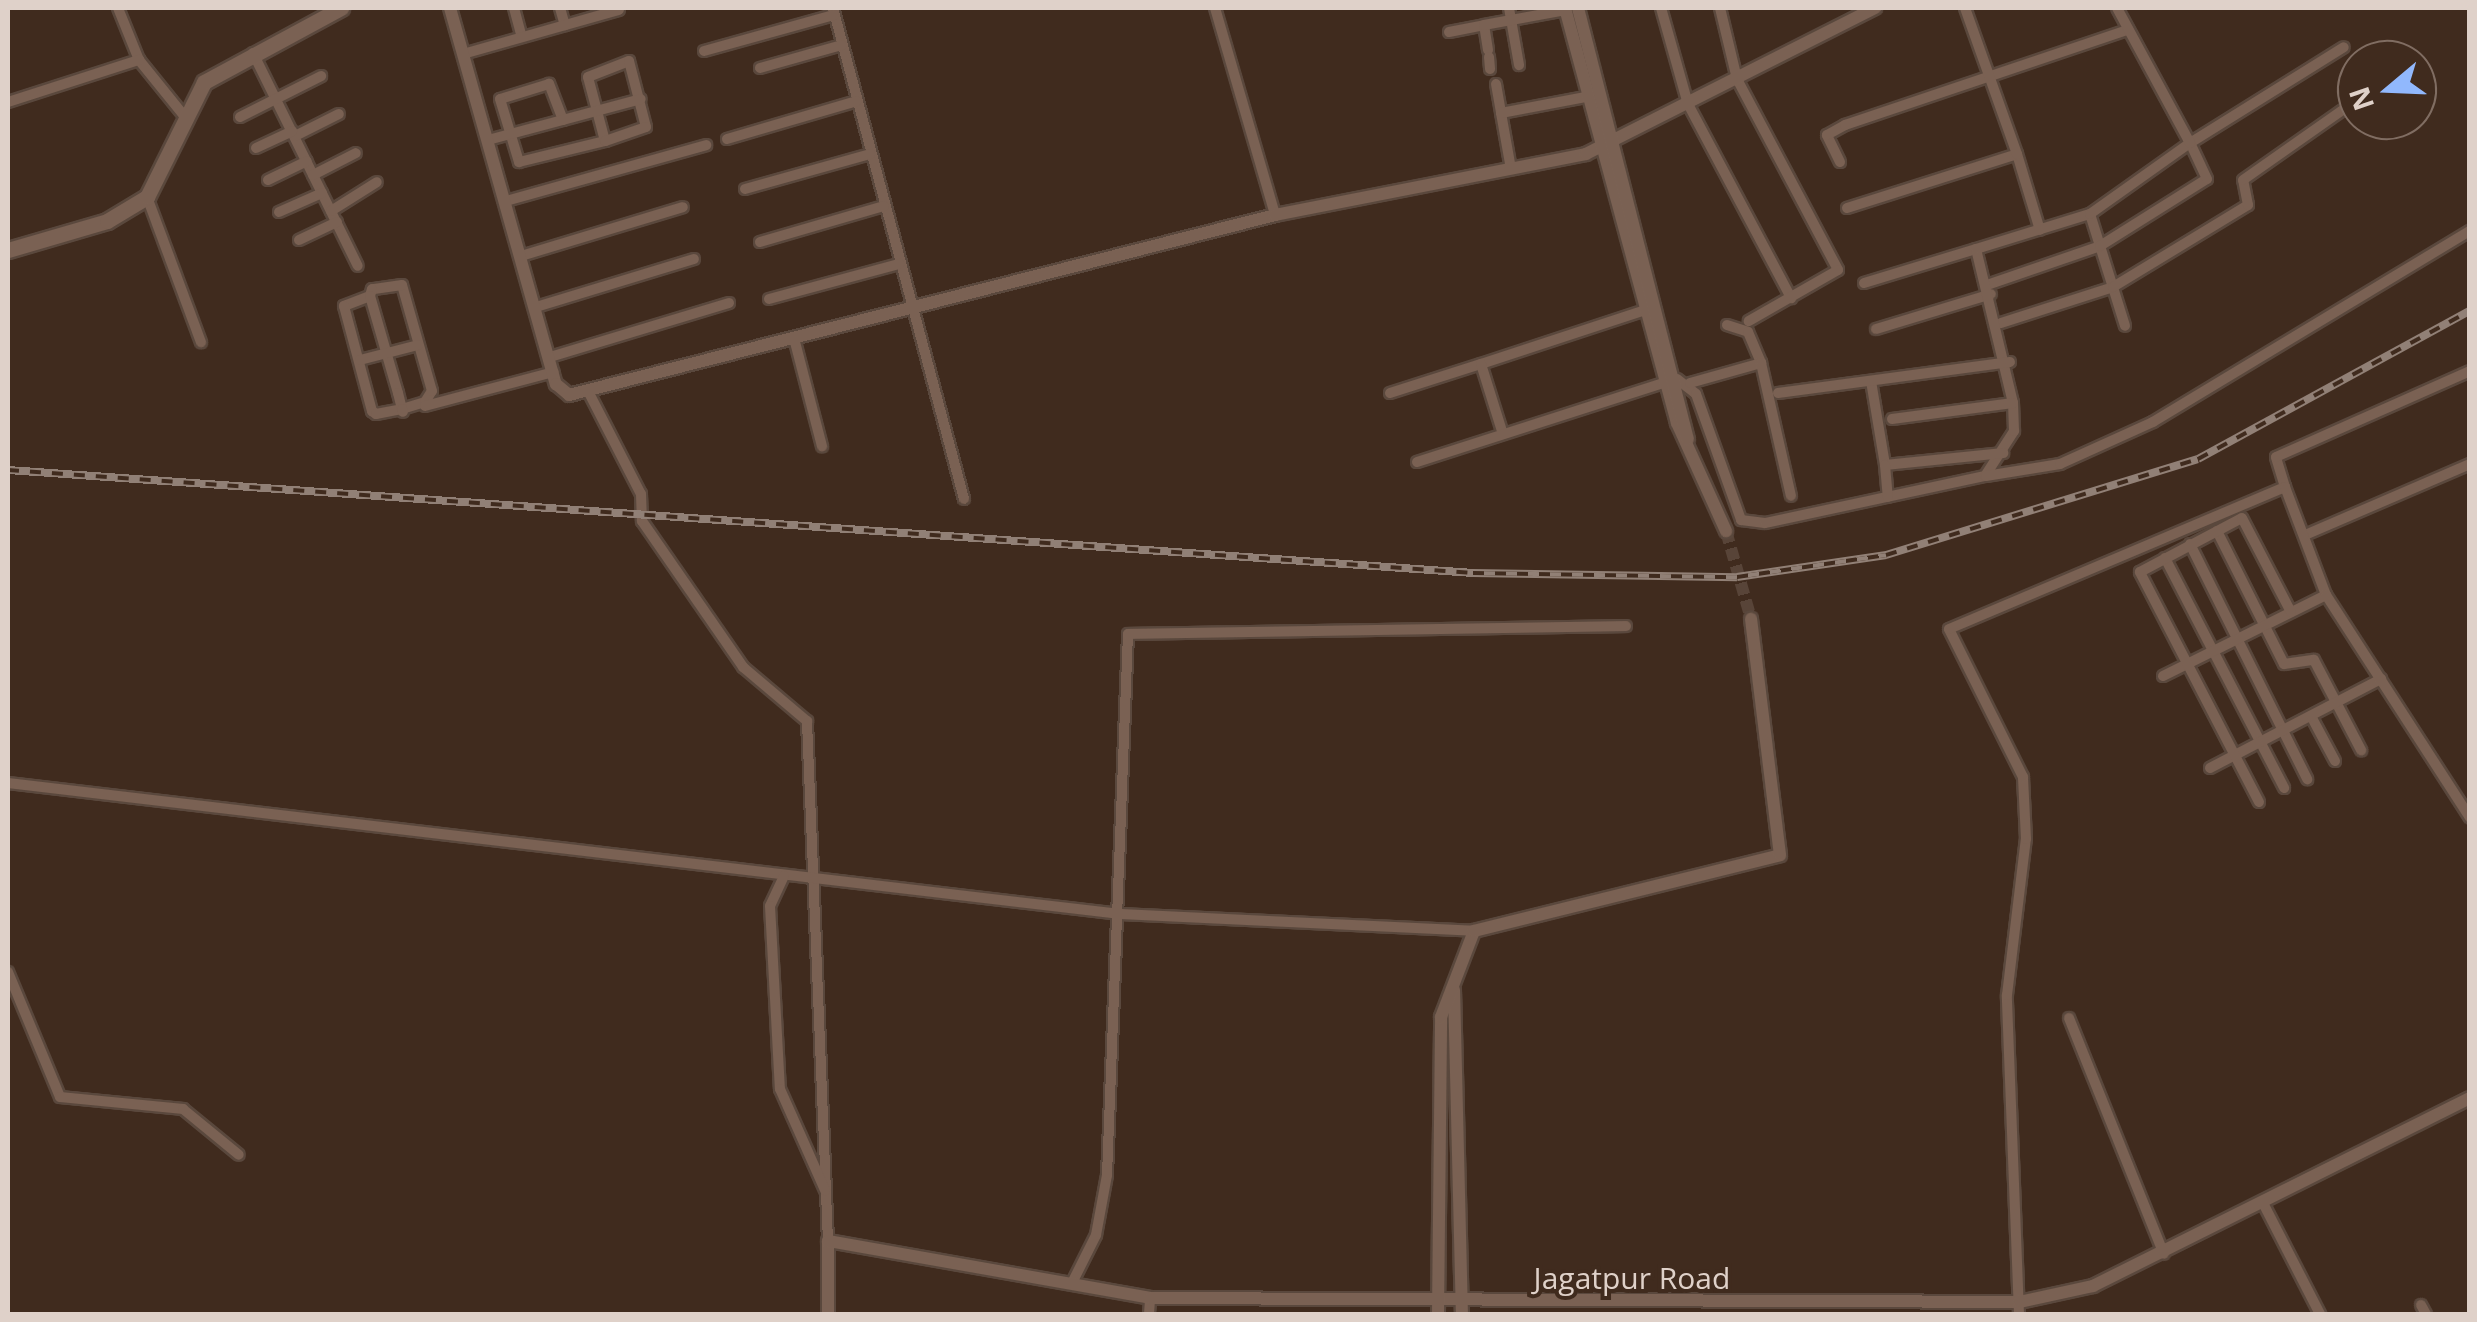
<!DOCTYPE html>
<html>
<head>
<meta charset="utf-8">
<style>
  body { margin:0 }
  #map { position:relative; width:2477px; height:1322px; overflow:hidden; background:#402b1e; font-family:"Open Sans",sans-serif }
  div>[style] { position:absolute }
  .tertiary-tunnel>* { height:12px; margin-top:-6px; transform-origin:0; background:repeating-linear-gradient(90deg,#584438 0 12px,transparent 0 18px) }
  .roads { filter:drop-shadow(2px 0 #5a483d) drop-shadow(-2px 0 #5a483d) drop-shadow(0 2px #5a483d) drop-shadow(0 -2px #5a483d) }
  .minor>* { height:10px; margin:-5px; padding:0 5px; transform-origin:5px; border-radius:5px; background:#7a6153 }
  .tertiary>* { height:12px; margin:-6px; padding:0 6px; transform-origin:6px; border-radius:6px; background:#7a6153 }
  .secondary>* { height:15px; margin:-7.5px; padding:0 7.5px; transform-origin:7.5px; border-radius:7.5px; background:#7a6153 }
  .rail>* { height:8px; margin-top:-4px; transform-origin:0; background:repeating-linear-gradient(90deg,#402b1e 0 11px,#918076 0 22px); box-sizing:border-box; border-block:2px solid #918076 }
  span { translate:-50% -50%; white-space:nowrap; text-align:center; line-height:1.15; -webkit-text-stroke:8px #402b1e; paint-order:stroke }
  .street-label { font-size:30px; color:#dfd1c9 }
  .frame { position:absolute; inset:0; border:10px solid #dfd1c9; pointer-events:none }
  .north { position:absolute; left:2337px; top:40px; width:100px; height:100px; box-sizing:border-box; background:#402b1e; border:2px solid #806d62; border-radius:50%; rotate:251deg; font-size:28px; font-weight:700; line-height:40px; text-align:center; color:#dfd1c9 }
  .north::after { content:''; display:block; margin:auto; width:35px; height:45px; background:#91b8fd; clip-path:polygon(50% 0,100% 100%,50% 72%,0 100%) }
</style>
</head>
<body>
<div id="map">
  <div class="tertiary-tunnel">
    <i style="left:1726px;top:531px;width:91px;rotate:74.1deg"></i>
  </div>
  <div class="roads">
    <div class="minor">
      <i style="left:118px;top:8px;width:56px;rotate:68deg"></i>
      <i style="left:139px;top:60px;width:75px;rotate:51deg"></i>
      <i style="left:514px;top:8px;width:30px;rotate:75deg"></i>
      <i style="left:560px;top:8px;width:18px;rotate:74deg"></i>
      <i style="left:833px;top:8px;width:508px;rotate:75.06deg"></i>
      <i style="left:1215px;top:8px;width:216px;rotate:73.8deg"></i>
      <i style="left:1509px;top:8px;width:58px;rotate:80deg"></i>
      <i style="left:1661px;top:8px;width:100px;rotate:74.3deg"></i>
      <i style="left:1688px;top:104px;width:220px;rotate:62deg"></i>
      <i style="left:1720px;top:8px;width:73px;rotate:76.5deg"></i>
      <i style="left:1737px;top:79px;width:216px;rotate:62.1deg"></i>
      <i style="left:1838px;top:270px;width:103px;rotate:150.2deg"></i>
      <i style="left:1449px;top:32px;width:36px;rotate:-11deg"></i>
      <i style="left:1488px;top:50px;width:25px;rotate:-99deg"></i>
      <i style="left:1484px;top:25px;width:83px;rotate:-10.4deg"></i>
      <i style="left:704px;top:51px;width:135px;rotate:-15.5deg"></i>
      <i style="left:253px;top:53px;width:237px;rotate:63.8deg"></i>
      <i style="left:463px;top:54px;width:162px;rotate:-15.8deg"></i>
      <i style="left:1489px;top:57px;width:12px;rotate:85deg"></i>
      <i style="left:760px;top:68px;width:85px;rotate:-15.7deg"></i>
      <i style="left:1496px;top:84px;width:29px;rotate:80deg"></i>
      <i style="left:8px;top:102px;width:138px;rotate:-17.8deg"></i>
      <i style="left:240px;top:117px;width:91px;rotate:-26.8deg"></i>
      <i style="left:563px;top:120px;width:39px;rotate:-111deg"></i>
      <i style="left:549px;top:84px;width:51px;rotate:163deg"></i>
      <i style="left:500px;top:99px;width:66px;rotate:73.2deg"></i>
      <i style="left:519px;top:162px;width:89px;rotate:-13.7deg"></i>
      <i style="left:605px;top:141px;width:66px;rotate:-104.9deg"></i>
      <i style="left:588px;top:77px;width:44px;rotate:-21.3deg"></i>
      <i style="left:629px;top:61px;width:68px;rotate:75.6deg"></i>
      <i style="left:646px;top:127px;width:43px;rotate:161.1deg"></i>
      <i style="left:295px;top:136px;width:49px;rotate:-26.6deg"></i>
      <i style="left:727px;top:139px;width:135px;rotate:-16.3deg"></i>
      <i style="left:488px;top:140px;width:158px;rotate:-15deg"></i>
      <i style="left:256px;top:148px;width:40px;rotate:-25deg"></i>
      <i style="left:2017px;top:154px;width:79px;rotate:73.2deg"></i>
      <i style="left:1840px;top:162px;width:30px;rotate:-116deg"></i>
      <i style="left:1827px;top:135px;width:21px;rotate:-29deg"></i>
      <i style="left:1845px;top:125px;width:299px;rotate:-18.6deg"></i>
      <i style="left:1511px;top:169px;width:57px;rotate:-100.1deg"></i>
      <i style="left:1501px;top:113px;width:86px;rotate:-10.7deg"></i>
      <i style="left:313px;top:175px;width:48px;rotate:-27.1deg"></i>
      <i style="left:268px;top:180px;width:43px;rotate:-26deg"></i>
      <i style="left:745px;top:189px;width:130px;rotate:-15.6deg"></i>
      <i style="left:147px;top:197px;width:155px;rotate:69.6deg"></i>
      <i style="left:506px;top:201px;width:208px;rotate:-15.6deg"></i>
      <i style="left:1847px;top:208px;width:178px;rotate:-17.6deg"></i>
      <i style="left:2017px;top:154px;width:155px;rotate:-109.6deg"></i>
      <i style="left:331px;top:211px;width:54px;rotate:-32.2deg"></i>
      <i style="left:279px;top:212px;width:47px;rotate:-23.8deg"></i>
      <i style="left:2090px;top:214px;width:117px;rotate:72.6deg"></i>
      <i style="left:299px;top:240px;width:42px;rotate:-25.3deg"></i>
      <i style="left:760px;top:242px;width:129px;rotate:-16.2deg"></i>
      <i style="left:521px;top:256px;width:169px;rotate:-16.8deg"></i>
      <i style="left:1864px;top:283px;width:117px;rotate:-16.9deg"></i>
      <i style="left:1987px;top:285px;width:120px;rotate:-19deg"></i>
      <i style="left:2100px;top:246px;width:126px;rotate:-32.1deg"></i>
      <i style="left:2207px;top:179px;width:40px;rotate:-115deg"></i>
      <i style="left:2190px;top:143px;width:181px;rotate:-31.9deg"></i>
      <i style="left:370px;top:296px;width:28px;rotate:159deg"></i>
      <i style="left:344px;top:306px;width:109px;rotate:75.1deg"></i>
      <i style="left:372px;top:411px;width:5px;rotate:37deg"></i>
      <i style="left:376px;top:414px;width:26px;rotate:-11deg"></i>
      <i style="left:402px;top:409px;width:24px;rotate:-17deg"></i>
      <i style="left:425px;top:402px;width:13px;rotate:-58deg"></i>
      <i style="left:432px;top:391px;width:110px;rotate:-105.8deg"></i>
      <i style="left:402px;top:285px;width:30px;rotate:172deg"></i>
      <i style="left:372px;top:289px;width:7px;rotate:106deg"></i>
      <i style="left:370px;top:296px;width:101px;rotate:73.9deg"></i>
      <i style="left:398px;top:393px;width:16px;rotate:76deg"></i>
      <i style="left:402px;top:409px;width:3px;rotate:72deg"></i>
      <i style="left:769px;top:299px;width:135px;rotate:-15.1deg"></i>
      <i style="left:536px;top:307px;width:165px;rotate:-16.9deg"></i>
      <i style="left:2001px;top:323px;width:118px;rotate:-17.8deg"></i>
      <i style="left:2113px;top:287px;width:158px;rotate:-31.3deg"></i>
      <i style="left:2248px;top:205px;width:25px;rotate:-101deg"></i>
      <i style="left:2243px;top:180px;width:127px;rotate:-35.1deg"></i>
      <i style="left:1727px;top:325px;width:22px;rotate:18deg"></i>
      <i style="left:1748px;top:332px;width:34px;rotate:67deg"></i>
      <i style="left:1876px;top:329px;width:120px;rotate:-16.9deg"></i>
      <i style="left:794px;top:338px;width:112px;rotate:75.5deg"></i>
      <i style="left:550px;top:357px;width:187px;rotate:-16.8deg"></i>
      <i style="left:360px;top:360px;width:60px;rotate:-14.5deg"></i>
      <i style="left:1481px;top:364px;width:173px;rotate:-18.2deg"></i>
      <i style="left:1677px;top:379px;width:24px;rotate:38deg"></i>
      <i style="left:1696px;top:394px;width:134px;rotate:70.3deg"></i>
      <i style="left:1741px;top:520px;width:24px;rotate:7deg"></i>
      <i style="left:1765px;top:523px;width:225px;rotate:-12.1deg"></i>
      <i style="left:1985px;top:476px;width:54px;rotate:-57.2deg"></i>
      <i style="left:2014px;top:431px;width:28px;rotate:-92deg"></i>
      <i style="left:2013px;top:403px;width:158px;rotate:-103.5deg"></i>
      <i style="left:1976px;top:249px;width:119px;rotate:-17.1deg"></i>
      <i style="left:2090px;top:214px;width:123px;rotate:-35.4deg"></i>
      <i style="left:2190px;top:143px;width:153px;rotate:-118.4deg"></i>
      <i style="left:1871px;top:381px;width:85px;rotate:80.5deg"></i>
      <i style="left:1885px;top:465px;width:119px;rotate:-5.8deg"></i>
      <i style="left:1690px;top:383px;width:74px;rotate:-15.7deg"></i>
      <i style="left:1761px;top:363px;width:136px;rotate:77.3deg"></i>
      <i style="left:588px;top:391px;width:116px;rotate:62.8deg"></i>
      <i style="left:641px;top:494px;width:27px;rotate:88deg"></i>
      <i style="left:642px;top:521px;width:178px;rotate:55.3deg"></i>
      <i style="left:743px;top:667px;width:84px;rotate:40.2deg"></i>
      <i style="left:807px;top:721px;width:520px;rotate:87.69deg"></i>
      <i style="left:1390px;top:393px;width:96px;rotate:-17.7deg"></i>
      <i style="left:1481px;top:364px;width:73px;rotate:72.6deg"></i>
      <i style="left:1778px;top:393px;width:234px;rotate:-7.6deg"></i>
      <i style="left:425px;top:406px;width:133px;rotate:-14.8deg"></i>
      <i style="left:1892px;top:419px;width:122px;rotate:-7.5deg"></i>
      <i style="left:1417px;top:462px;width:262px;rotate:-17.8deg"></i>
      <i style="left:1885px;top:465px;width:32px;rotate:85deg"></i>
      <i style="left:1986px;top:476px;width:75px;rotate:-9.2deg"></i>
      <i style="left:2060px;top:464px;width:102px;rotate:-24.3deg"></i>
      <i style="left:2153px;top:422px;width:370px;rotate:-31.1deg"></i>
      <i style="left:2285px;top:487px;width:31px;rotate:-107deg"></i>
      <i style="left:2276px;top:457px;width:212px;rotate:-23.9deg"></i>
      <i style="left:2217px;top:531px;width:149px;rotate:63.3deg"></i>
      <i style="left:2284px;top:664px;width:30px;rotate:-8deg"></i>
      <i style="left:2314px;top:660px;width:102px;rotate:62.4deg"></i>
      <i style="left:2305px;top:535px;width:180px;rotate:-23.3deg"></i>
      <i style="left:2190px;top:544px;width:263px;rotate:63.5deg"></i>
      <i style="left:2165px;top:558px;width:259px;rotate:62.6deg"></i>
      <i style="left:2163px;top:676px;width:182px;rotate:-26.4deg"></i>
      <i style="left:2311px;top:716px;width:51px;rotate:61.9deg"></i>
      <i style="left:2210px;top:768px;width:193px;rotate:-27.5deg"></i>
      <i style="left:8px;top:783px;width:1120px;rotate:6.72deg"></i>
      <i style="left:1120px;top:914px;width:354px;rotate:2.7deg"></i>
      <i style="left:2259px;top:802px;width:259px;rotate:-117.4deg"></i>
      <i style="left:2140px;top:572px;width:115px;rotate:-27.9deg"></i>
      <i style="left:2242px;top:518px;width:106px;rotate:62.5deg"></i>
      <i style="left:784px;top:876px;width:33px;rotate:115deg"></i>
      <i style="left:770px;top:906px;width:183px;rotate:86.9deg"></i>
      <i style="left:780px;top:1089px;width:111px;rotate:66deg"></i>
      <i style="left:8px;top:972px;width:135px;rotate:67.4deg"></i>
      <i style="left:60px;top:1097px;width:124px;rotate:5.6deg"></i>
      <i style="left:183px;top:1109px;width:72px;rotate:39.4deg"></i>
      <i style="left:2069px;top:1018px;width:254px;rotate:68.1deg"></i>
      <i style="left:2264px;top:1205px;width:123px;rotate:62.8deg"></i>
      <i style="left:1072px;top:1283px;width:54px;rotate:-63.4deg"></i>
      <i style="left:1096px;top:1235px;width:61px;rotate:-79.6deg"></i>
      <i style="left:1107px;top:1175px;width:541px;rotate:-87.78deg"></i>
      <i style="left:1128px;top:634px;width:498px;rotate:-0.9deg"></i>
      <i style="left:2421px;top:1305px;width:10px;rotate:61deg"></i>
      <i style="left:1149px;top:1314px;width:16px;rotate:-86deg"></i>
      <i style="left:2019px;top:1314px;width:319px;rotate:-92.2deg"></i>
      <i style="left:2007px;top:995px;width:157px;rotate:-83.1deg"></i>
      <i style="left:2026px;top:839px;width:62px;rotate:-92.8deg"></i>
      <i style="left:2023px;top:777px;width:165px;rotate:-116.6deg"></i>
      <i style="left:1949px;top:629px;width:365px;rotate:-22.9deg"></i>
      <i style="left:2285px;top:487px;width:116px;rotate:69.2deg"></i>
      <i style="left:2326px;top:595px;width:265px;rotate:57.1deg"></i>
    </div>
    <div class="tertiary">
      <i style="left:450px;top:8px;width:391px;rotate:74.3deg"></i>
      <i style="left:556px;top:384px;width:17px;rotate:40deg"></i>
      <i style="left:569px;top:395px;width:729px;rotate:-14.3deg"></i>
      <i style="left:1275px;top:215px;width:317px;rotate:-11.1deg"></i>
      <i style="left:1586px;top:154px;width:324px;rotate:-26.8deg"></i>
      <i style="left:1565px;top:8px;width:430px;rotate:74.9deg"></i>
      <i style="left:1677px;top:423px;width:119px;rotate:65.6deg"></i>
      <i style="left:1578px;top:8px;width:445px;rotate:75.7deg"></i>
      <i style="left:1454px;top:990px;width:324px;rotate:88.6deg"></i>
      <i style="left:828px;top:1314px;width:73px;rotate:-90deg"></i>
      <i style="left:828px;top:1241px;width:327px;rotate:10deg"></i>
      <i style="left:1150px;top:1298px;width:869px;rotate:0.26deg"></i>
      <i style="left:2019px;top:1302px;width:76px;rotate:-12.2deg"></i>
      <i style="left:2093px;top:1286px;width:421px;rotate:-26.5deg"></i>
      <i style="left:1438px;top:1314px;width:297px;rotate:-89.4deg"></i>
      <i style="left:1441px;top:1017px;width:92px;rotate:-69deg"></i>
      <i style="left:1474px;top:931px;width:315px;rotate:-13.9deg"></i>
      <i style="left:1780px;top:855px;width:238px;rotate:-97deg"></i>
    </div>
    <div class="secondary">
      <i style="left:8px;top:250px;width:103px;rotate:-16.3deg"></i>
      <i style="left:107px;top:221px;width:47px;rotate:-31deg"></i>
      <i style="left:147px;top:197px;width:128px;rotate:-63.6deg"></i>
      <i style="left:204px;top:82px;width:156px;rotate:-28.4deg"></i>
    </div>
  </div>
  <div class="rail">
    <i style="left:8px;top:470px;width:1469px;rotate:4.02deg"></i>
    <i style="left:1473px;top:573px;width:264px;rotate:0.9deg"></i>
    <i style="left:1737px;top:577px;width:151px;rotate:-8.4deg"></i>
    <i style="left:1886px;top:555px;width:326px;rotate:-17.1deg"></i>
    <i style="left:2198px;top:459px;width:310px;rotate:-28.6deg"></i>
  </div>
  <div class="street-label">
    <span style="left:1632px;top:1278px">Jagatpur Road</span>
  </div>
  <div class="frame"></div>
  <div class="north">N</div>
</div>
</body>
</html>
